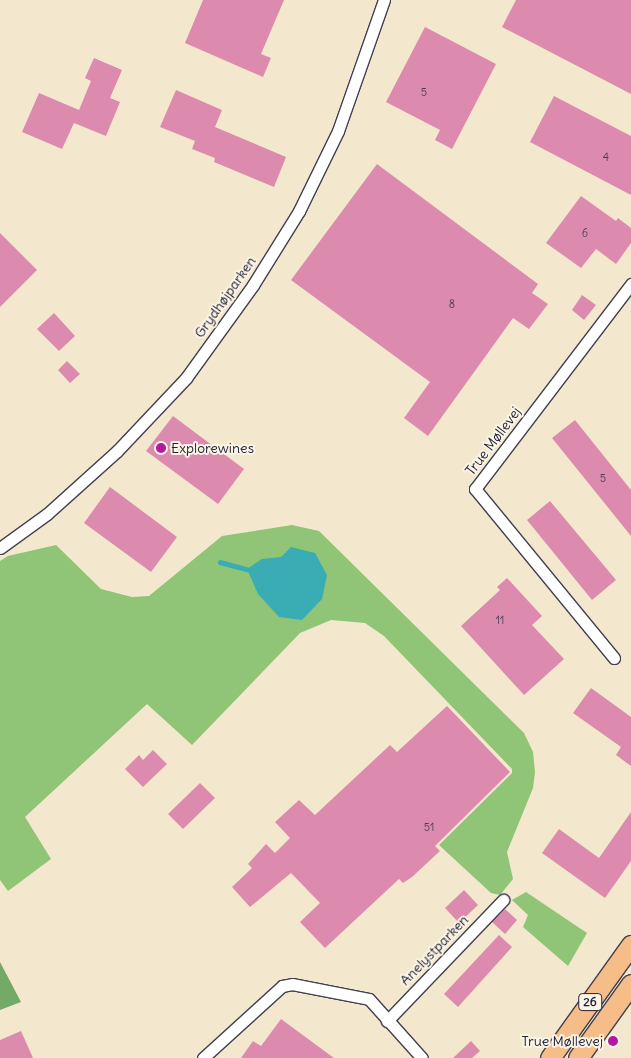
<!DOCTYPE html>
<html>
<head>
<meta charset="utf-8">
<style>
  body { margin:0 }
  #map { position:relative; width:631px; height:1058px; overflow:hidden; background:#f3e8cd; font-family:Delius,sans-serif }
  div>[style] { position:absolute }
  .green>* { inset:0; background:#90c476 }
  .forest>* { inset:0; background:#74aa67 }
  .water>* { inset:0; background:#3aacb3 }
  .stream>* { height:4.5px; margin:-2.25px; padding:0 2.25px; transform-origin:2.25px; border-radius:2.25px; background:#3aacb3 }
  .building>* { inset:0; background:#dc8baf }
  .roads { filter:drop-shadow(1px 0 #414051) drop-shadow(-1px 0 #414051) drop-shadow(0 1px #414051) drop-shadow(0 -1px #414051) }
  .street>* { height:11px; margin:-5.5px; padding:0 5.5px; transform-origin:5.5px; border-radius:5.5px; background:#fff }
  .primary>* { height:19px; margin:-9.5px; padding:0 9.5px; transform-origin:9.5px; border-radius:9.5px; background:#f7bd88 }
  .dots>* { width:14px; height:14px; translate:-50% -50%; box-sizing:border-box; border:2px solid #fcf5e5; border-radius:50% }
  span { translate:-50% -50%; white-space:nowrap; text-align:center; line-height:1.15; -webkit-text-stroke:4px #fcf5e5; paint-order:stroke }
  .number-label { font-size:11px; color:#503c58 }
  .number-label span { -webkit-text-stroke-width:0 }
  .shield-label span { padding:1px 4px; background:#fcf5e5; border:1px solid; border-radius:4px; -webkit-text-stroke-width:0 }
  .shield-label { font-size:12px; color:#22223b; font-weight:700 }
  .street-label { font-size:14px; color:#22223b }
  .poi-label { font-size:14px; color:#22223b }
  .left { translate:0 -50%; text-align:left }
  .right { translate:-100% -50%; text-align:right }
</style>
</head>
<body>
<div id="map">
  <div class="green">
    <i style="clip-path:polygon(292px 525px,319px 531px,524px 733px,533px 752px,535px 772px,533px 788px,507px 852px,513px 879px,500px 895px,491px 893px,439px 845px,512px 773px,512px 769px,384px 636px,365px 623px,331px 620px,300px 633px,192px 745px,147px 704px,25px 817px,51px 859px,8px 891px,0 880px,0 561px,8px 556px,56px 545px,101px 589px,132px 597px,149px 596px,222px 536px)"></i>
    <i style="clip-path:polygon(526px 892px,587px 933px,568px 966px,523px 927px,528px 915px,512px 900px)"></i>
  </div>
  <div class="forest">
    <i style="clip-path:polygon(0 962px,21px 1002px,0 1010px)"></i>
  </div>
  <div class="water">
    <i style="clip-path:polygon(291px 547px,315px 553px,327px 575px,322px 599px,302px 620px,279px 617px,258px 594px,247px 569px,262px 559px,281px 557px)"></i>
  </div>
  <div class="stream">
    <i style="left:220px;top:562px;width:28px;rotate:15deg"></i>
  </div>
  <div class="building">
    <i style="clip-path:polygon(203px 0,284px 0,261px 54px,271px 58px,263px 77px,185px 43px)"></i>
    <i style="clip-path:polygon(516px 0,631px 0,631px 94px,502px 27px)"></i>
    <i style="clip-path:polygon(425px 27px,496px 64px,452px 149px,435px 140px,440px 130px,386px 102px)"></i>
    <i style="clip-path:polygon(94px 58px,122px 70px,110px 98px,120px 102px,106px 136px,74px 123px,62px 149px,22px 132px,39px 93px,79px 110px,91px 81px,85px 78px)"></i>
    <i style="clip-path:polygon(176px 90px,222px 110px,215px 127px,286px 157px,274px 187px,214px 162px,215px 158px,192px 149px,195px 141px,160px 127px)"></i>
    <i style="clip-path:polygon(554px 96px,631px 136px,631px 195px,530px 142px)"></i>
    <i style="clip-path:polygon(377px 164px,538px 284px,532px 293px,548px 304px,529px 329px,513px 318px,428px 436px,404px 418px,430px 382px,291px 280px)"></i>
    <i style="clip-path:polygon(581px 196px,616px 221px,618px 218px,631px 228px,631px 243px,616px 264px,596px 249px,581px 268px,546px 243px)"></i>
    <i style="clip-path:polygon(0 233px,37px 270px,0 307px)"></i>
    <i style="clip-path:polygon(582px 295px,596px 305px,584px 320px,572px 310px)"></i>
    <i style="clip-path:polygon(54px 313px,75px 336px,59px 351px,37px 329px)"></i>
    <i style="clip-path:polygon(67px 361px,80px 374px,70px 383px,58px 370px)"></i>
    <i style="clip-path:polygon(173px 416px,244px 469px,218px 504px,146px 451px)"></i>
    <i style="clip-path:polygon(575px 420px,631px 490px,631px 536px,552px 438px)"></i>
    <i style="clip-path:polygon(110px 487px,177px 537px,151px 572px,84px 523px)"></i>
    <i style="clip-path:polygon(550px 501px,616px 580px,592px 600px,527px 520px)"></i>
    <i style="clip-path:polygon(507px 578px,542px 616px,532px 625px,564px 659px,524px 695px,461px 626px,500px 590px,497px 587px)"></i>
    <i style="clip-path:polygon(591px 688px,631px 717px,631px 766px,616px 755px,621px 747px,573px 713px)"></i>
    <i style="clip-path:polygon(447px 706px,510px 772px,435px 846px,440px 851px,412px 877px,403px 883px,399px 879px,325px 948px,300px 922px,320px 903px,291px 873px,250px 907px,232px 887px,252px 868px,248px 864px,266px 844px,275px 853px,290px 838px,275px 822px,299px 800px,315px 815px,390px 745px,397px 752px)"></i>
    <i style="clip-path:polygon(153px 750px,167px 764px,143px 787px,125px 769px,139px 755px,143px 760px)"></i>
    <i style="clip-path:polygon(200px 783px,215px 798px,183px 829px,168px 814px)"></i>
    <i style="clip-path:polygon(631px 812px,631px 861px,605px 898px,542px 853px,559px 829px,599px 858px)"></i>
    <i style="clip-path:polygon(464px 890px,478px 905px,459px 923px,445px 908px)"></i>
    <i style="clip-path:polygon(505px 909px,517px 920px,505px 934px,492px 922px)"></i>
    <i style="clip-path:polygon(499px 935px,512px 947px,458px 1007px,444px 994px)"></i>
    <i style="clip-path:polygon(281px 1019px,334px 1058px,241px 1058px,253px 1041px,261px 1046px)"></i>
    <i style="clip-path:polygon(21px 1031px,33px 1058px,0 1058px,0 1040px)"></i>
    <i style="clip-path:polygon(471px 1041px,480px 1051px,472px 1058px,453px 1058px)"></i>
  </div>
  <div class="roads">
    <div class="street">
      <i style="left:0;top:548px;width:58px;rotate:-35.9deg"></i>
      <i style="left:47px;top:514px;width:94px;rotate:-42deg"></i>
      <i style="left:117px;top:451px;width:100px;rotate:-46.6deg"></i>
      <i style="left:186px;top:378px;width:115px;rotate:-54.2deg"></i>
      <i style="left:253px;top:285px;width:87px;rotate:-58.1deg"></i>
      <i style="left:299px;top:211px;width:89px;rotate:-64deg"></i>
      <i style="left:338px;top:131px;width:139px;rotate:-70.7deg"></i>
      <i style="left:614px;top:658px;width:219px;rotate:-129.4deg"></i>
      <i style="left:475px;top:489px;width:258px;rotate:-52.7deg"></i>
      <i style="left:387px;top:1021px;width:168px;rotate:-46.2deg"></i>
      <i style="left:203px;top:1058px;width:107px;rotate:-42.3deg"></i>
      <i style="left:282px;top:986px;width:10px;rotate:-11deg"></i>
      <i style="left:292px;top:984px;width:78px;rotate:11deg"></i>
      <i style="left:369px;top:999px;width:79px;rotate:48.1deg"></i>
    </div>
    <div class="primary">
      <i style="left:550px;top:1058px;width:139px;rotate:-54.4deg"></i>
      <i style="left:578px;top:1058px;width:91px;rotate:-54.4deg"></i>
    </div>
  </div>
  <div class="dots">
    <i style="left:161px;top:448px;background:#b5179e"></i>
    <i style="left:613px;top:1041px;background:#b5179e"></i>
  </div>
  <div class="number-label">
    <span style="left:424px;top:92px">5</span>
    <span style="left:606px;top:157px">4</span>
    <span style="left:585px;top:233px">6</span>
    <span style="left:452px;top:304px">8</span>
    <span style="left:603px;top:478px">5</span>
    <span style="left:500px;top:620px">11</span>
    <span style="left:429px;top:827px">51</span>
  </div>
  <div class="shield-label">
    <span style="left:590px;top:1002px">26</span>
  </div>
  <div class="street-label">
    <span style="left:225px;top:297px;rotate:-55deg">Grydhøjparken</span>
    <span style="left:493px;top:441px;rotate:-53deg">True Møllevej</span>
    <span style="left:434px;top:950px;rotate:-46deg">Anelystparken</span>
  </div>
  <div class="poi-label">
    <span class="left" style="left:171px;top:448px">Explorewines</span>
    <span class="right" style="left:603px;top:1041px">True Møllevej</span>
  </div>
</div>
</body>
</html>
